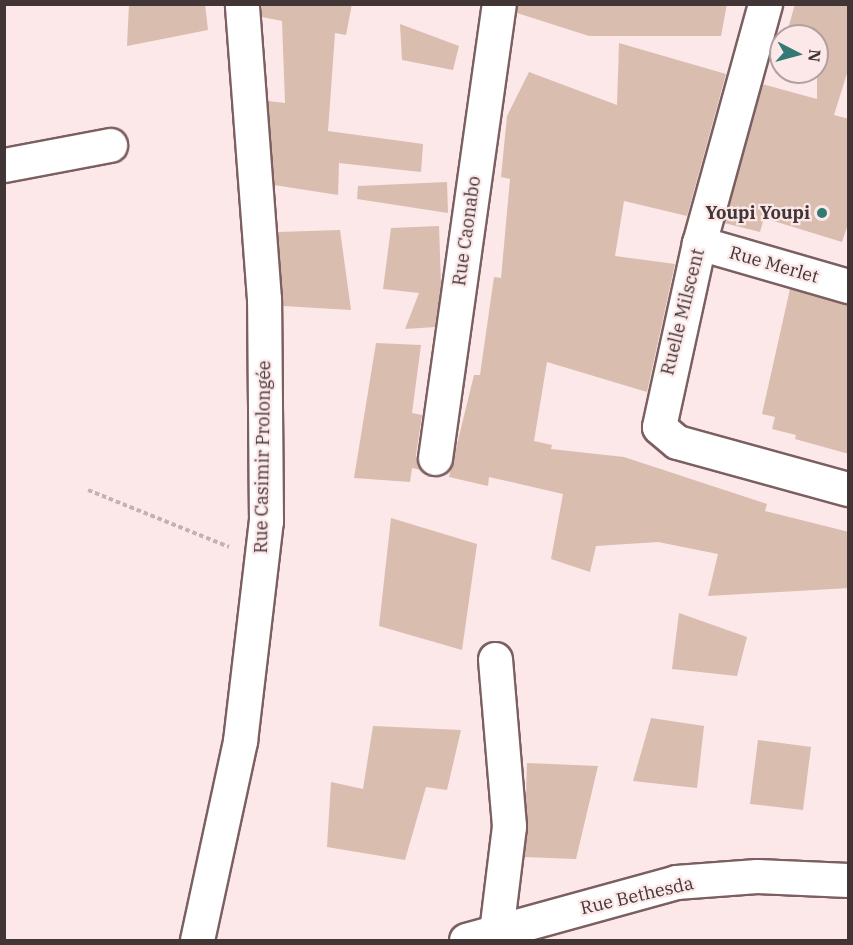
<!DOCTYPE html>
<html>
<head>
<meta charset="utf-8">
<style>
  body { margin:0 }
  #map { position:relative; width:853px; height:945px; overflow:hidden; background:#fce8e9; font-family:"IBM Plex Serif",serif }
  div>[style] { position:absolute }
  .building>* { inset:0; background:#d9bdaf }
  .path>* { height:4px; margin-top:-2px; transform-origin:0; background:repeating-linear-gradient(90deg,#c4b2b3 0 4.5px,transparent 0 7.5px) }
  .roads { filter:drop-shadow(2px 0 #7c5f61) drop-shadow(-2px 0 #7c5f61) drop-shadow(0 2px #7c5f61) drop-shadow(0 -2px #7c5f61) }
  .minor>* { height:33px; margin:-16.5px; padding:0 16.5px; transform-origin:16.5px; border-radius:16.5px; background:#fff }
  .dots>* { width:16px; height:16px; translate:-50% -50%; box-sizing:border-box; border:3px solid #fce8e9; border-radius:50% }
  span { translate:-50% -50%; white-space:nowrap; text-align:center; line-height:1.15; -webkit-text-stroke:4.5px #fce8e9; paint-order:stroke }
  .poi-label { font-size:18px; color:#423536; font-weight:700 }
  .right { translate:-100% -50%; text-align:right }
  .street-label { font-size:18px; color:#423536 }
  .frame { position:absolute; inset:0; border:6px solid #423536; pointer-events:none }
  .north { position:absolute; left:769px; top:24px; width:60px; height:60px; box-sizing:border-box; background:#fce8e9; border:2px solid #b2a0a1; border-radius:50%; rotate:96deg; font-size:16px; font-weight:700; line-height:24px; text-align:center; color:#423536 }
  .north::after { content:''; display:block; margin:auto; width:21px; height:27px; background:#327a73; clip-path:polygon(50% 0,100% 100%,50% 72%,0 100%) }
</style>
</head>
<body>
<div id="map">
  <div class="building">
    <i style="clip-path:polygon(129px 4px,205px 4px,208px 30px,127px 46px)"></i>
    <i style="clip-path:polygon(262px 4px,352px 4px,346px 35px,335px 33px,328px 131px,423px 144px,421px 172px,339px 163px,338px 195px,274px 185px,268px 101px,285px 103px,282px 21px,262px 17px)"></i>
    <i style="clip-path:polygon(517px 4px,727px 4px,721px 36px,589px 36px,517px 13px)"></i>
    <i style="clip-path:polygon(795px 4px,849px 4px,849px 67px,834px 115px,849px 119px,849px 221px,842px 242px,764px 218px,760px 232px,724px 223px,762px 84px,817px 99px,817px 36px,786px 36px)"></i>
    <i style="clip-path:polygon(400px 24px,459px 46px,453px 70px,402px 60px)"></i>
    <i style="clip-path:polygon(619px 43px,726px 74px,687px 216px,624px 201px,615px 256px,675px 264px,647px 392px,547px 362px,534px 441px,552px 445px,551px 449px,624px 457px,767px 504px,765px 511px,849px 532px,849px 588px,708px 596px,718px 554px,658px 542px,596px 546px,590px 572px,551px 559px,563px 494px,489px 477px,488px 486px,449px 477px,474px 375px,480px 375px,494px 277px,501px 278px,510px 179px,501px 177px,507px 116px,529px 72px,617px 105px)"></i>
    <i style="clip-path:polygon(447px 182px,448px 213px,357px 199px,358px 186px)"></i>
    <i style="clip-path:polygon(439px 226px,441px 284px,435px 327px,405px 329px,419px 293px,383px 289px,391px 228px)"></i>
    <i style="clip-path:polygon(340px 230px,351px 310px,283px 306px,278px 232px)"></i>
    <i style="clip-path:polygon(790px 289px,849px 304px,849px 454px,795px 439px,796px 435px,772px 429px,775px 417px,762px 414px)"></i>
    <i style="clip-path:polygon(376px 343px,421px 345px,412px 413px,422px 415px,416px 455px,421px 470px,412px 468px,410px 482px,354px 478px)"></i>
    <i style="clip-path:polygon(391px 518px,477px 544px,462px 650px,379px 626px)"></i>
    <i style="clip-path:polygon(679px 613px,747px 637px,737px 676px,672px 669px)"></i>
    <i style="clip-path:polygon(651px 718px,704px 726px,697px 788px,633px 781px)"></i>
    <i style="clip-path:polygon(373px 726px,461px 730px,447px 790px,426px 787px,405px 860px,327px 847px,331px 782px,363px 789px)"></i>
    <i style="clip-path:polygon(758px 740px,811px 747px,803px 810px,750px 804px)"></i>
    <i style="clip-path:polygon(527px 763px,598px 766px,576px 859px,524px 857px)"></i>
  </div>
  <div class="path">
    <i style="left:88px;top:490px;width:152px;rotate:22deg"></i>
  </div>
  <div class="roads">
    <div class="minor">
      <i style="left:765px;top:4px;width:248px;rotate:105.4deg"></i>
      <i style="left:699px;top:243px;width:188px;rotate:102.3deg"></i>
      <i style="left:659px;top:427px;width:23px;rotate:40deg"></i>
      <i style="left:677px;top:442px;width:177px;rotate:15.4deg"></i>
      <i style="left:4px;top:165px;width:108px;rotate:-10.7deg"></i>
      <i style="left:699px;top:243px;width:155px;rotate:16.1deg"></i>
      <i style="left:435px;top:458px;width:458px;rotate:-82deg"></i>
      <i style="left:495px;top:659px;width:168px;rotate:85.2deg"></i>
      <i style="left:509px;top:826px;width:107px;rotate:97deg"></i>
      <i style="left:197px;top:940px;width:204px;rotate:-77.8deg"></i>
      <i style="left:240px;top:741px;width:222px;rotate:-83.3deg"></i>
      <i style="left:266px;top:521px;width:222px;rotate:-90.5deg"></i>
      <i style="left:264px;top:299px;width:296px;rotate:-94.3deg"></i>
      <i style="left:466px;top:940px;width:218px;rotate:-15.4deg"></i>
      <i style="left:676px;top:882px;width:81px;rotate:-4.2deg"></i>
      <i style="left:757px;top:876px;width:91px;rotate:2.5deg"></i>
    </div>
  </div>
  <div class="dots">
    <i style="left:822px;top:213px;background:#327a73"></i>
  </div>
  <div class="poi-label">
    <span class="right" style="left:810px;top:213px">Youpi Youpi</span>
  </div>
  <div class="street-label">
    <span style="left:467px;top:231px;rotate:-82deg">Rue Caonabo</span>
    <span style="left:774px;top:265px;rotate:16deg">Rue Merlet</span>
    <span style="left:683px;top:312px;rotate:-76deg">Ruelle Milscent</span>
    <span style="left:263px;top:457px;rotate:-89deg">Rue Casimir Prolongée</span>
    <span style="left:637px;top:896px;rotate:-13deg">Rue Bethesda</span>
  </div>
  <div class="frame"></div>
  <div class="north">N</div>
</div>
</body>
</html>
